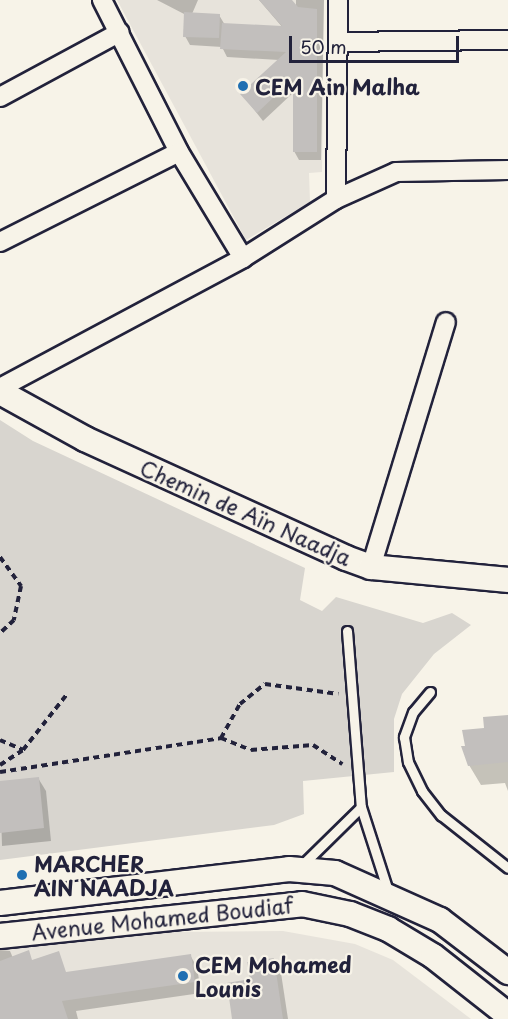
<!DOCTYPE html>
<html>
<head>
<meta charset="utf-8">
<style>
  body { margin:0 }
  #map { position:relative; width:508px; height:1019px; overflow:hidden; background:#f7f3e8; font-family:"Playpen Sans",sans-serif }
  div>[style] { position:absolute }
  .built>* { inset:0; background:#e7e3db }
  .green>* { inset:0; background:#d8d5cf }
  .shadow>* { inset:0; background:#0003 }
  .building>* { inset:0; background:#c2bfbd }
  .path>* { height:4px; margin-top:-2px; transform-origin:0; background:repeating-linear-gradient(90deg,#22223b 0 6px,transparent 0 10.5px) }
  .roads { filter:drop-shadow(2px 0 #22223b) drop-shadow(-2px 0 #22223b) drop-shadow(0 2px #22223b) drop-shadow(0 -2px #22223b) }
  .lane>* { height:9px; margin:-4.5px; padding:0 4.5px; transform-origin:4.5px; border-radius:4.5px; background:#f7f3e8 }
  .street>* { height:18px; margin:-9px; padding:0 9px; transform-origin:9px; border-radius:9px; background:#f7f3e8 }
  .secondary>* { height:24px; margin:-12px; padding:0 12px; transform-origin:12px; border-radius:12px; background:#f7f3e8 }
  .dots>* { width:16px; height:16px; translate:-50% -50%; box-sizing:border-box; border:3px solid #f7f3e8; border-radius:50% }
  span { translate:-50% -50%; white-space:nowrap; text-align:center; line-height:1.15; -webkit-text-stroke:4.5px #f7f3e8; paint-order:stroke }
  .poi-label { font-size:21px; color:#22223b; font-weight:700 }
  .left { translate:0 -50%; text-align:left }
  .street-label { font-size:21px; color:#22223b }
  .scale { position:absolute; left:289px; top:36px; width:170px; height:27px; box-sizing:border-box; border:3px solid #22223b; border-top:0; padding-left:8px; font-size:18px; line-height:21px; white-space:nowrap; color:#22223b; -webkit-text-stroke:4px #f7f3e8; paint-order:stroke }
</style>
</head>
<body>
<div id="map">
  <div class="built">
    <i style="clip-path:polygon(117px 0,324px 0,322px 172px,309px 173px,310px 202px,246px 240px)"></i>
    <i style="clip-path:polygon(283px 931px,355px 944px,393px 960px,471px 1019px,0 1019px,0 944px,67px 933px)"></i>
  </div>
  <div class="green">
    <i style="clip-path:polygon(0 420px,33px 441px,305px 568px,300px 600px,322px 611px,336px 597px,423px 623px,452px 613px,471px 625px,434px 654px,402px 694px,394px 719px,394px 772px,303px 781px,304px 814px,274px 825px,0 860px)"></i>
  </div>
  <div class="shadow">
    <i style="clip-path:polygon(157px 0,198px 0,192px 14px,219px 15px,225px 25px,283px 28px,259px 0,290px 0,296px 7px,296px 0,324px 0,321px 160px,299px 160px,294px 151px,295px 91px,263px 121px,242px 94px,279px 60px,227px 57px,222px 47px,190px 45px,185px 36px,186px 15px)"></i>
    <i style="clip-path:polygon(508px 717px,508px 791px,505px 783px,481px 785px,469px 765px,467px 748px)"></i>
    <i style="clip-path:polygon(38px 778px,46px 791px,51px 841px,2px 846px,0 782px)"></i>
    <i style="clip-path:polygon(0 950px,10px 951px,13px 958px,0 983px)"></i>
    <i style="clip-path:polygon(190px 955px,197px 967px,201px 993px,76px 1011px,78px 1019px,0 1019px,0 1013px)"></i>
    <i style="clip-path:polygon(273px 960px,281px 973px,288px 1019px,233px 1019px)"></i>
  </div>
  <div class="building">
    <i style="clip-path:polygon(259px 0,292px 0,298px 7px,317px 9px,317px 152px,293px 152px,293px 79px,257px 113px,240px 94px,286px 52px,220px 49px,222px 23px,282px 26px)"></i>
    <i style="clip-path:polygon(184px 12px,220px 14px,219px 38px,183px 37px)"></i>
    <i style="clip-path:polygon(508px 715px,508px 762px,468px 766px,461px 746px,465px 746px,462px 730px,484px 728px,483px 717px)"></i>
    <i style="clip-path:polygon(39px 777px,44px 828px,0 833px,0 781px)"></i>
    <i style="clip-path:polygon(29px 950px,32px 960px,59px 951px,66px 972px,191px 954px,195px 982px,62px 1001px,68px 1019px,0 1019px,0 961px)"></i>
    <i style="clip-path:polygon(274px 958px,283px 1019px,232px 1019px,227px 983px,250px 979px,247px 962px)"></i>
  </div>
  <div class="path">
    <i style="left:0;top:557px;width:36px;rotate:54deg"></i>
    <i style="left:21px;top:586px;width:35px;rotate:102deg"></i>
    <i style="left:14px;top:620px;width:19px;rotate:137deg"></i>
    <i style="left:221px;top:738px;width:32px;rotate:22deg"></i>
    <i style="left:251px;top:750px;width:62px;rotate:-4.6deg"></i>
    <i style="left:313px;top:745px;width:35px;rotate:33deg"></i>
    <i style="left:0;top:740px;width:25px;rotate:23deg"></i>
    <i style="left:0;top:765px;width:27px;rotate:-33deg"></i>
    <i style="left:23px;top:750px;width:71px;rotate:-51.8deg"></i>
    <i style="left:0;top:772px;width:224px;rotate:-8.7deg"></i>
    <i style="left:221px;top:738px;width:39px;rotate:-61deg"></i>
    <i style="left:240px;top:704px;width:32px;rotate:-39deg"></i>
    <i style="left:265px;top:684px;width:74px;rotate:7.8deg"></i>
  </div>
  <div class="roads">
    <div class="lane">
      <i style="left:347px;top:631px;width:177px;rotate:85.5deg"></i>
      <i style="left:361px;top:807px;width:91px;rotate:72.2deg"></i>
      <i style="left:430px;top:692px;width:26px;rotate:130deg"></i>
      <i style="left:413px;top:712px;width:27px;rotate:110deg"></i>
      <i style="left:404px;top:737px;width:25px;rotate:81deg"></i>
      <i style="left:408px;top:762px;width:32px;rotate:64deg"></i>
      <i style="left:422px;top:791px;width:31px;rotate:52deg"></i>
      <i style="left:441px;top:815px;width:85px;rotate:38.3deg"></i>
      <i style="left:301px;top:866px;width:84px;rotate:-44.5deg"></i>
    </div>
    <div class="street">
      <i style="left:102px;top:0;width:170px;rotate:63.1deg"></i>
      <i style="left:179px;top:152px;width:124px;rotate:58.9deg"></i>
      <i style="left:338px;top:42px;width:170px;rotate:-0.7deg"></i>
      <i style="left:0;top:97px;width:136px;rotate:-28.4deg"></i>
      <i style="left:336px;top:199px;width:199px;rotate:-89.4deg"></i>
      <i style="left:0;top:242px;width:200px;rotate:-26.7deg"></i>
      <i style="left:0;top:388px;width:276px;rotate:-28.1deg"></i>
      <i style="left:243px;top:258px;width:110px;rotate:-32.4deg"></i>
      <i style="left:336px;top:199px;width:66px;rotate:-24.2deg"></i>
      <i style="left:396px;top:172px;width:112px;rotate:-1deg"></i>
      <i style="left:371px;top:567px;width:256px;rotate:-73deg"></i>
    </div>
    <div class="secondary">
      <i style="left:0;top:392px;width:97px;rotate:28.9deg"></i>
      <i style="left:85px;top:439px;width:287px;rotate:24.5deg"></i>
      <i style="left:346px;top:558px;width:27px;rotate:20deg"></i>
      <i style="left:371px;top:567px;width:138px;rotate:5.4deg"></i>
      <i style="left:0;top:903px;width:291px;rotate:-6.7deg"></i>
      <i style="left:289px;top:869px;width:46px;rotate:5deg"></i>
      <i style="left:335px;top:873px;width:115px;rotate:24.1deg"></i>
      <i style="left:440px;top:920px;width:86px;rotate:37.4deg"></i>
      <i style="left:0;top:936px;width:304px;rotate:-6deg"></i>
      <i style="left:302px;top:904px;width:49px;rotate:11.8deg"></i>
      <i style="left:350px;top:914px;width:41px;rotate:21.5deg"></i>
      <i style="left:388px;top:929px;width:52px;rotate:31deg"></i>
      <i style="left:433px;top:956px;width:95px;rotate:38.2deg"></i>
    </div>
  </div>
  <div class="dots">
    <i style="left:243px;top:86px;background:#1f6fb2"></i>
    <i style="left:22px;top:875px;background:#1f6fb2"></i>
    <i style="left:183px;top:976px;background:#1f6fb2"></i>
  </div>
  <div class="poi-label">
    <span class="left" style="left:255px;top:86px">CEM Ain Malha</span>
    <span class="left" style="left:34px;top:875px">MARCHER<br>AIN NAADJA</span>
    <span class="left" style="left:195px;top:976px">CEM Mohamed<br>Lounis</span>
  </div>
  <div class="street-label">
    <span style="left:246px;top:512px;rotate:24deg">Chemin de Aïn Naadja</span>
    <span style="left:162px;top:918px;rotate:-6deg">Avenue Mohamed Boudiaf</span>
  </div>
  <div class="scale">50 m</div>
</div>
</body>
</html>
